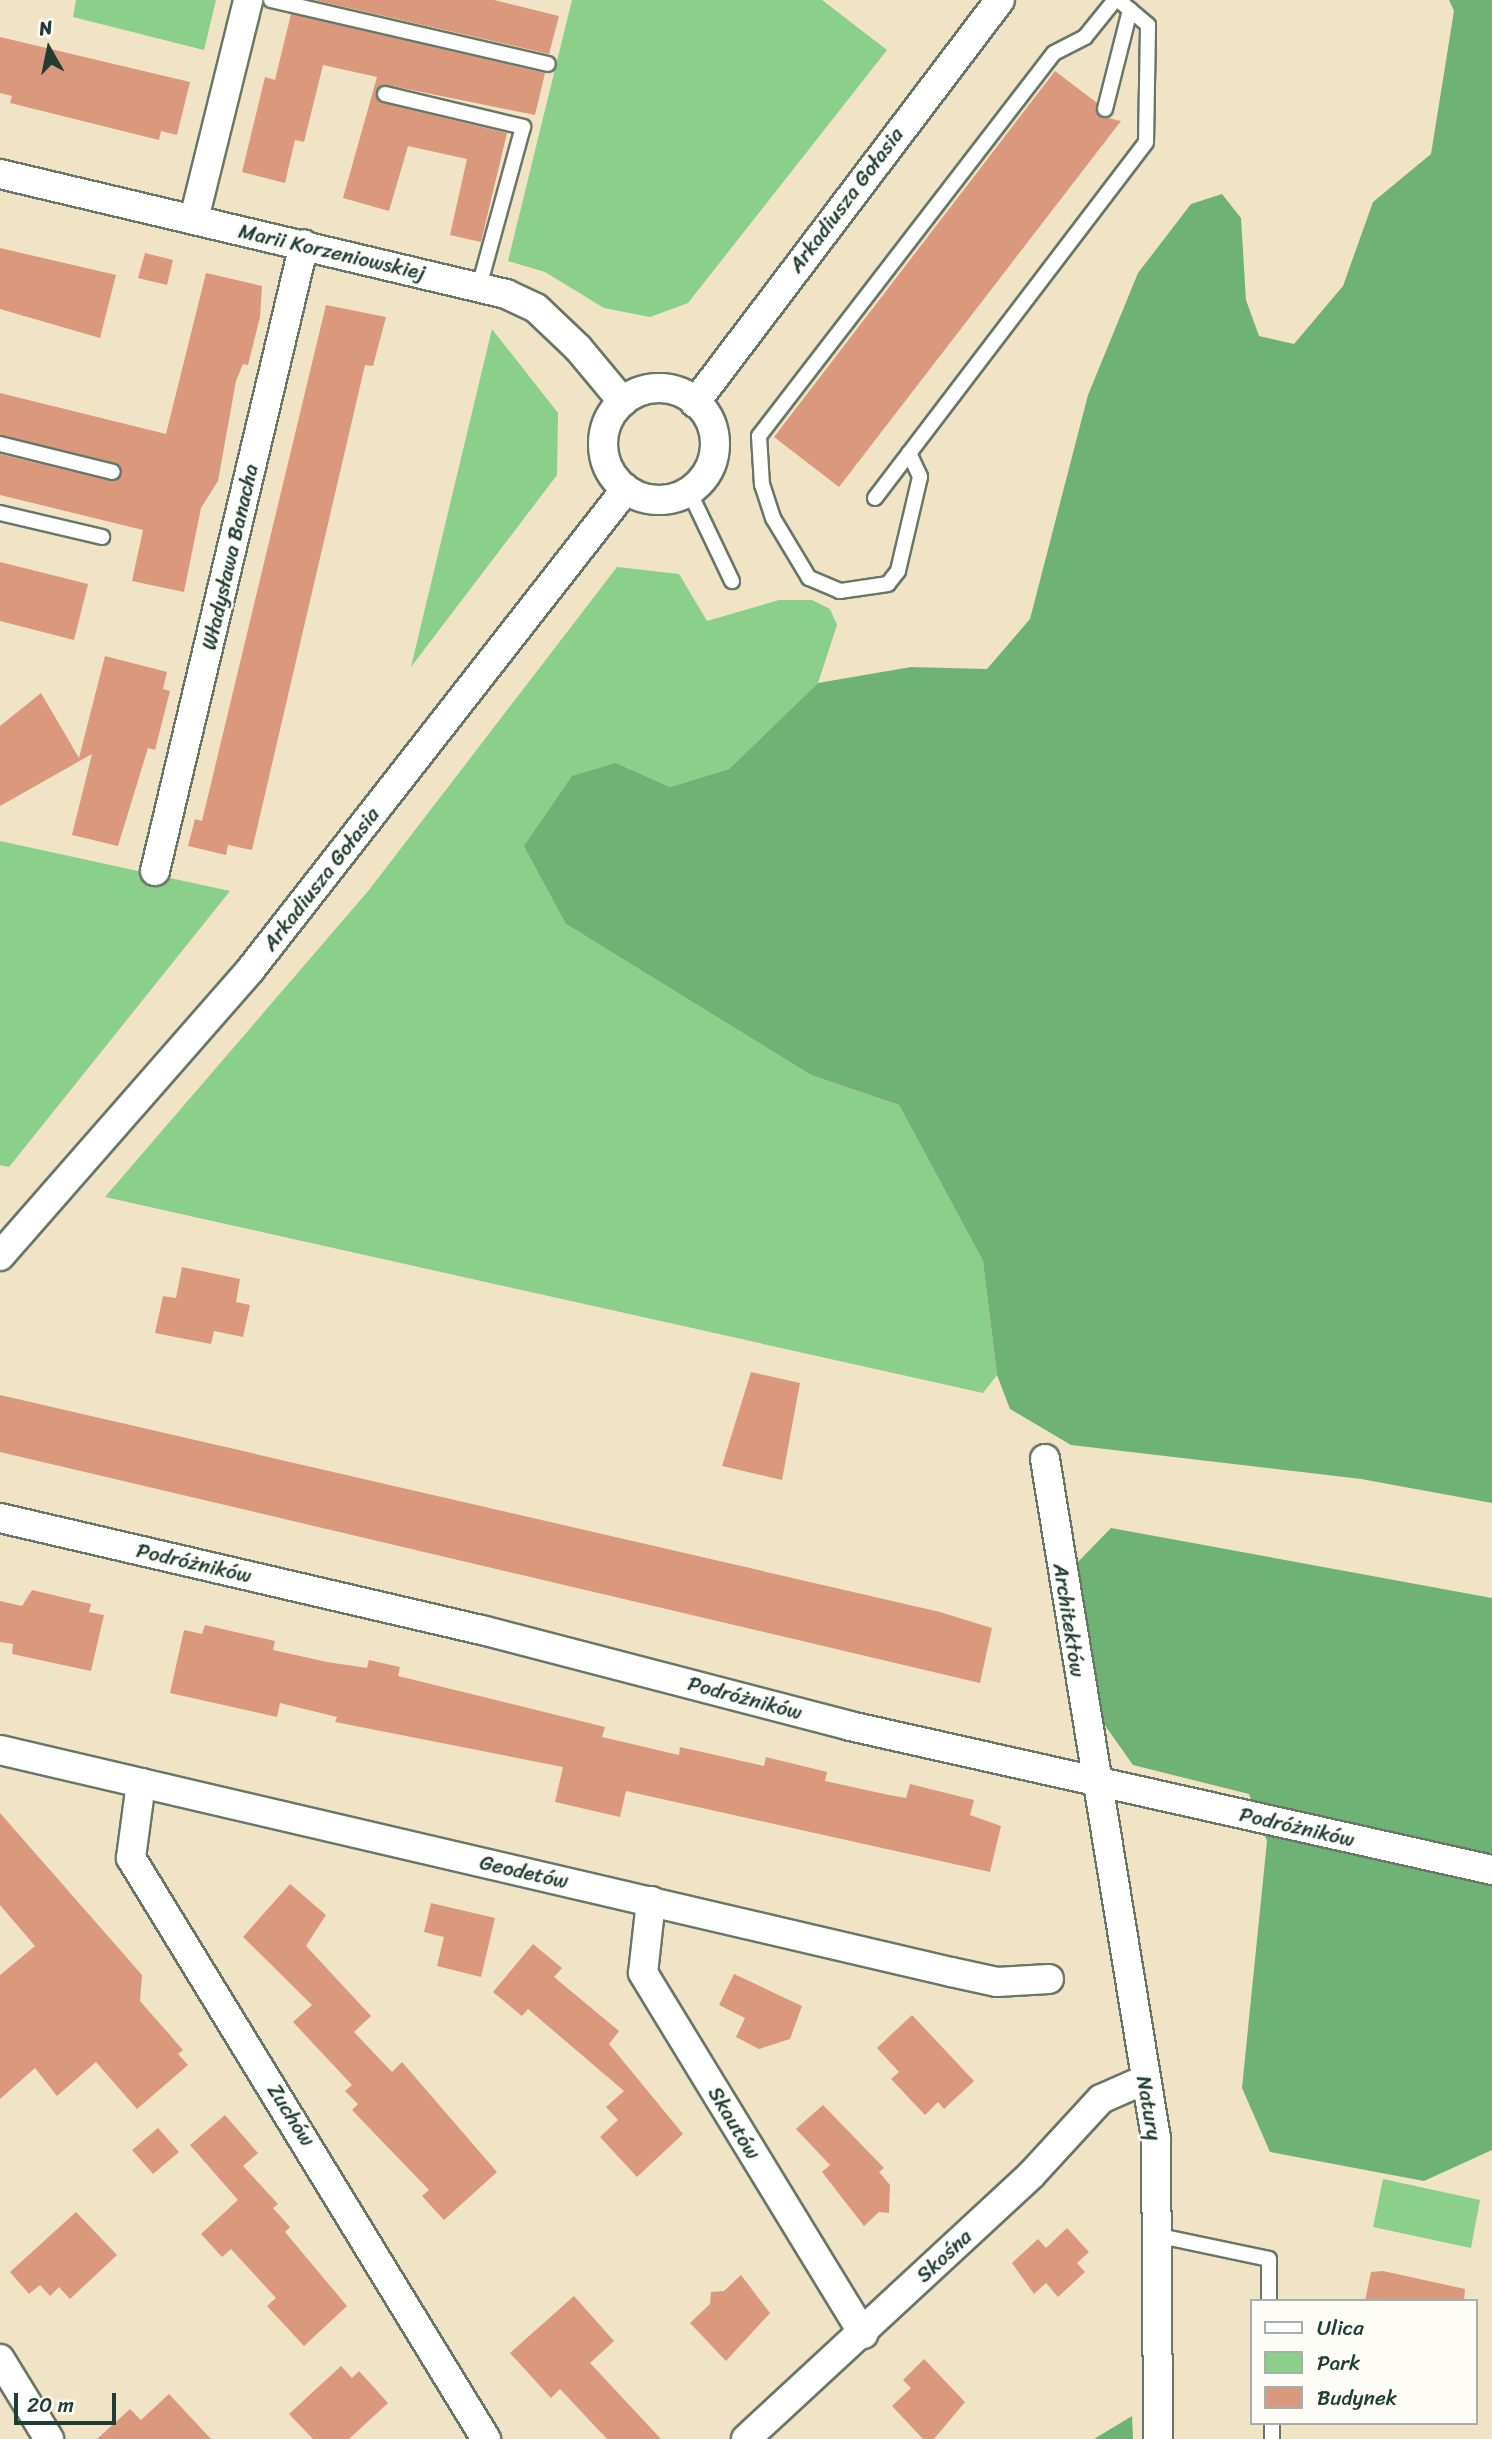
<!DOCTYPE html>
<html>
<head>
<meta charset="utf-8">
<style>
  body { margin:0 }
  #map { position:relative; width:1492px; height:2439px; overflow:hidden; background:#f1e3c6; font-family:Sriracha,sans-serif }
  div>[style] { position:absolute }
  .green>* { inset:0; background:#8acf8a }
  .forest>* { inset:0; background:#6fb276 }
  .building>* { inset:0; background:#da997c }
  .roads { filter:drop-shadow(2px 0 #687767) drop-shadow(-2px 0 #687767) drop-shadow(0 2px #687767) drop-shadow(0 -2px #687767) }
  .lane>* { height:14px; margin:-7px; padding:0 7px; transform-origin:7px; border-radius:7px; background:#fff }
  .street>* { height:28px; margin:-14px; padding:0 14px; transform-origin:14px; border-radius:14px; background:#fff }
  .street>.ring { margin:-14px; padding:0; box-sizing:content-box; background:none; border:28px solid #fff; border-radius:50% }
  span { translate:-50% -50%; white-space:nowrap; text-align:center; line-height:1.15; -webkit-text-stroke:5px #fdfcf7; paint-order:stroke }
  .street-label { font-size:21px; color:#1f3d34 }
  .legend { position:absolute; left:1250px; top:2299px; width:228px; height:126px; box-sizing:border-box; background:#fdfcf7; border:2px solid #a4b0a9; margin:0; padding:9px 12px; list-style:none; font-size:21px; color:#1f3d34 }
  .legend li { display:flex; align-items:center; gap:14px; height:35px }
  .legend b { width:35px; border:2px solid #a4b0a9 }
  .north { position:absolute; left:14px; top:14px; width:70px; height:70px; -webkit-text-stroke:5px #fdfcf7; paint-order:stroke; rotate:351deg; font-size:19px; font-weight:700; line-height:28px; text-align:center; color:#1f3d34 }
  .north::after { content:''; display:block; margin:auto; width:24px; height:32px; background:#1f3d34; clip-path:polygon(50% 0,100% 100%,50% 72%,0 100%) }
  .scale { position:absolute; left:14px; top:2393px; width:102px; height:32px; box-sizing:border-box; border:4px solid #1f3d34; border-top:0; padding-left:9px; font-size:21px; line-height:24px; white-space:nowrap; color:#1f3d34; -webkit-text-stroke:5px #fdfcf7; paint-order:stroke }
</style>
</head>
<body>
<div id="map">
  <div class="green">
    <i style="clip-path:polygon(76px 0,216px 0,204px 50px,73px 17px)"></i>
    <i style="clip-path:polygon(572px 0,822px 0,887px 50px,688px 303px,650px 317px,604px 308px,545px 272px,508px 261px)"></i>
    <i style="clip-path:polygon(492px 329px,558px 413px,557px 475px,411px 667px)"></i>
    <i style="clip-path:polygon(617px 567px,679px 574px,707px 621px,779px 600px,812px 600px,830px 609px,837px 625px,818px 683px,729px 769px,670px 787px,616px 763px,566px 924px,811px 1075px,899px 1105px,983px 1261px,997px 1375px,983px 1393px,105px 1197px,369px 890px)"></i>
    <i style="clip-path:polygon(0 841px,230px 891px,9px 1167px,0 1165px)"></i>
    <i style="clip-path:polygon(1383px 2179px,1480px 2200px,1471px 2248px,1373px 2227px)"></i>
  </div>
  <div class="forest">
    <i style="clip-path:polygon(1449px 0,1492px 0,1492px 1503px,1361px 1479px,1071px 1445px,1010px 1409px,997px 1375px,983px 1261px,899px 1105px,811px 1075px,566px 924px,524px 846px,572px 776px,616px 763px,670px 787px,729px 769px,818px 683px,911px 667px,987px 669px,1030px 619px,1088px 395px,1138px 273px,1191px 204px,1222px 194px,1241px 218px,1246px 300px,1259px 336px,1294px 344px,1343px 286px,1373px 202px,1431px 154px,1454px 11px)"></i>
    <i style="clip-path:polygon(1111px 1528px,1492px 1598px,1492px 2150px,1424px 2181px,1270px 2152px,1242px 2088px,1267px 1841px,1249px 1794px,1133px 1765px,1104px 1724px,1075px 1565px)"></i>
    <i style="clip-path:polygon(1132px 2416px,1133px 2439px,1094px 2439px)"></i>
  </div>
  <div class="building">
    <i style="clip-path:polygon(314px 0,494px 0,559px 16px,549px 54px)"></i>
    <i style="clip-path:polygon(291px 14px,545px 73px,535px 115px,387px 85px,376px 91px,383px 103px,507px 133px,481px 242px,450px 235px,467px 159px,408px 146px,389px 211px,343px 198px,377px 77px,323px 65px,304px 142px,295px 140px,285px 183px,242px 172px,265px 77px,275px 80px)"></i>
    <i style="clip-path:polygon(0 37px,190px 82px,177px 135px,161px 131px,159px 140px,10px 103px,12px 96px,0 93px)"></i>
    <i style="clip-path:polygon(1055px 71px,1097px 103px,1099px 116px,1121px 121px,839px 487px,774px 437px)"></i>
    <i style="clip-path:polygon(0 248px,116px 275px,100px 338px,0 309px)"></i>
    <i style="clip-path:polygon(145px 253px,173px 260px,167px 285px,138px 278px)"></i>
    <i style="clip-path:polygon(206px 273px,262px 286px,260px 317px,248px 365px,243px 364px,236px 381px,218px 481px,201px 508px,184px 592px,132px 581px,143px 530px,0 495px,0 454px,111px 481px,122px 474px,115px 463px,0 435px,0 393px,166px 434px)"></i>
    <i style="clip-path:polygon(326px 305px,386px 317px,373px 366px,365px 365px,252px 850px,228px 845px,226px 855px,188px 846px,195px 819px,202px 821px)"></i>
    <i style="clip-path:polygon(0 562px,88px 584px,74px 640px,0 621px)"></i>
    <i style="clip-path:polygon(105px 656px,167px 672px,163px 689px,170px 691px,155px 750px,148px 748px,118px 846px,72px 835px,92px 754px,0 806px,0 726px,41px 693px,79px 758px)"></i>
    <i style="clip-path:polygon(182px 1267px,240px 1279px,236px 1302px,250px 1305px,243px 1337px,214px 1331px,211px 1344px,155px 1333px,163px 1296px,176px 1298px)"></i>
    <i style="clip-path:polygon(751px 1372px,800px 1383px,782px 1480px,722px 1466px)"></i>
    <i style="clip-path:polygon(0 1395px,940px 1612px,992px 1628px,980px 1683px,0 1452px)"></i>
    <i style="clip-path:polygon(32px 1590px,91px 1604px,89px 1612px,104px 1615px,91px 1671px,12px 1654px,13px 1644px,0 1642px,0 1601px,22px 1606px)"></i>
    <i style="clip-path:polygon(205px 1625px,275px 1641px,273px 1650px,327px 1662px,367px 1668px,369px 1660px,400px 1667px,398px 1676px,605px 1727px,602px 1737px,679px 1755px,680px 1747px,764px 1766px,766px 1757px,827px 1772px,825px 1781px,889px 1795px,906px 1798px,910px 1784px,974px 1800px,970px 1815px,1001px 1826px,990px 1872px,626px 1791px,620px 1817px,555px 1802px,563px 1767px,335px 1722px,337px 1717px,280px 1703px,277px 1717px,170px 1693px,184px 1630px,202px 1634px)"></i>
    <i style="clip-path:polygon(0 1813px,142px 1975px,140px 2001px,183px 2050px,178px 2054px,188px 2065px,137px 2109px,96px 2062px,57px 2096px,35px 2068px,0 2099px,0 1975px,35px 1946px,0 1905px)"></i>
    <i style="clip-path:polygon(290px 1884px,326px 1915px,306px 1946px,371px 2016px,354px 2032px,392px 2072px,402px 2062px,497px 2172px,444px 2220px,422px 2196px,429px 2190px,352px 2110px,358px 2104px,345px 2091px,352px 2085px,293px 2022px,312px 2005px,243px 1937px)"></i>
    <i style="clip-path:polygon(431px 1903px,495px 1918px,481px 1977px,437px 1966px,444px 1937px,424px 1932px)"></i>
    <i style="clip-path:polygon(533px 1944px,562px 1968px,554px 1977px,619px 2031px,609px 2044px,683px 2134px,637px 2177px,600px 2137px,618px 2120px,606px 2107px,624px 2091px,528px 2009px,522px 2016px,493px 1992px)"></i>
    <i style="clip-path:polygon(734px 1974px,802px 2006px,790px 2039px,759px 2049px,736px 2037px,745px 2018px,719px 2005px)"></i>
    <i style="clip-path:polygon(912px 2015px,974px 2081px,944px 2109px,938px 2102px,925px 2115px,891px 2079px,899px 2072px,877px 2048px)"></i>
    <i style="clip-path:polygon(823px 2105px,884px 2168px,879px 2172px,890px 2185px,889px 2213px,879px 2212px,864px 2226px,822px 2172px,830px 2165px,796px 2129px)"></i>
    <i style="clip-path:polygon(225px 2115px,258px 2153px,243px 2166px,278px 2204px,273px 2208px,290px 2227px,285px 2232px,347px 2306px,304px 2346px,267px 2306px,276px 2298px,231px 2249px,222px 2257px,201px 2234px,238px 2200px,190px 2145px)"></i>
    <i style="clip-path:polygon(158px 2128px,179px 2152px,153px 2174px,132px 2150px)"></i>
    <i style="clip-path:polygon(76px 2212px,117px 2255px,70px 2299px,59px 2287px,50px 2296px,40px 2285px,29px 2294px,10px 2272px)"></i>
    <i style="clip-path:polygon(1067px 2228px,1089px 2252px,1077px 2263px,1085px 2272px,1058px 2297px,1046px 2283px,1034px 2294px,1012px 2263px,1038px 2239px,1046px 2248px)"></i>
    <i style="clip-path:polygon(1383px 2271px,1465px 2289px,1464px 2301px,1365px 2301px,1371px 2272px)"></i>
    <i style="clip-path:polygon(741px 2275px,770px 2313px,726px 2361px,690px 2323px,710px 2304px,711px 2292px,724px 2291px)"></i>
    <i style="clip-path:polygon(574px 2296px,614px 2341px,590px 2363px,661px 2439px,607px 2439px,560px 2389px,551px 2398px,510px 2353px)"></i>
    <i style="clip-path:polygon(924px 2359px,965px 2402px,934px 2439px,923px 2439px,892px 2406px,911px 2388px,903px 2380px)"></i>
    <i style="clip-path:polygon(341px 2366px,352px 2378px,359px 2371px,388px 2403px,349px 2439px,313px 2439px,289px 2414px)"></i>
    <i style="clip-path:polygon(169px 2394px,211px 2439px,97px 2439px,130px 2409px,141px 2420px)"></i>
  </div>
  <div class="roads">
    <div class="lane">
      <i style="left:271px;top:0;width:284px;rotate:13deg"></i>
      <i style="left:385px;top:94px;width:142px;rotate:13.4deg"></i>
      <i style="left:523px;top:127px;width:166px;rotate:105.4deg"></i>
      <i style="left:1105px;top:109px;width:102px;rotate:-75.8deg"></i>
      <i style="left:0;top:444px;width:116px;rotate:13.9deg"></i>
      <i style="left:909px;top:453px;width:26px;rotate:65deg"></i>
      <i style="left:920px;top:477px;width:97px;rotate:103.2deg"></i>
      <i style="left:898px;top:571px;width:16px;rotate:128deg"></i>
      <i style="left:888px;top:584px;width:49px;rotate:171.7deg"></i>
      <i style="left:840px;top:591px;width:34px;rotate:-157deg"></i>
      <i style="left:809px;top:578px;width:70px;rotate:-121deg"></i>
      <i style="left:773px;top:518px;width:35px;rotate:-108deg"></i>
      <i style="left:762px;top:485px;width:49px;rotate:-93.5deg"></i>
      <i style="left:759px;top:436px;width:483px;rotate:-52.4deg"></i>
      <i style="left:1054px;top:53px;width:35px;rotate:-27deg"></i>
      <i style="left:1085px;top:37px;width:48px;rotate:-51deg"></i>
      <i style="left:689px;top:491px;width:100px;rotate:64.5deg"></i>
      <i style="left:875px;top:498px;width:447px;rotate:-52.7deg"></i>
      <i style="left:1146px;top:142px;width:117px;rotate:-89deg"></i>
      <i style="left:1148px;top:25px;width:39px;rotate:-140deg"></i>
      <i style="left:0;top:513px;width:105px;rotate:13.2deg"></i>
      <i style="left:1160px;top:2236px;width:111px;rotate:11.9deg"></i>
      <i style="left:1269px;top:2259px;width:42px;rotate:90deg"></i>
      <i style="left:1272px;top:2423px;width:16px;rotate:90deg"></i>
    </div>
    <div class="street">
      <i style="left:0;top:174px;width:520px;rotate:13.34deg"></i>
      <i style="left:506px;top:294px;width:33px;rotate:25deg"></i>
      <i style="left:536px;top:308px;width:58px;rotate:43.6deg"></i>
      <i style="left:578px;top:348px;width:70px;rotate:50.2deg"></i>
      <i style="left:194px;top:219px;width:226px;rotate:-76.1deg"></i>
      <i class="ring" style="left:603px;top:388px;width:84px;height:84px"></i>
      <i style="left:695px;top:403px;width:505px;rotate:-52.88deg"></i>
      <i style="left:155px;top:871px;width:644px;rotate:-76.63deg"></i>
      <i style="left:0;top:1256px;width:381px;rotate:-48.8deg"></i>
      <i style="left:251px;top:969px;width:609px;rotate:-52deg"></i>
      <i style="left:1045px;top:1459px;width:688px;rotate:80.72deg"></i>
      <i style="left:1156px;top:2138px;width:301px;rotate:89.6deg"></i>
      <i style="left:0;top:1518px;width:495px;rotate:13.1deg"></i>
      <i style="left:482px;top:1630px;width:380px;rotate:14.6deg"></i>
      <i style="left:850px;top:1726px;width:658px;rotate:12.64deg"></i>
      <i style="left:0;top:1750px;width:977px;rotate:13.14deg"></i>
      <i style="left:951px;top:1972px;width:47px;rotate:12.3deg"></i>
      <i style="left:997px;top:1982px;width:52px;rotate:-3.3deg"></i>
      <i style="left:141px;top:1783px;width:76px;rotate:97.6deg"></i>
      <i style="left:131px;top:1858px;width:681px;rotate:58.57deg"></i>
      <i style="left:651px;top:1901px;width:72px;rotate:96.3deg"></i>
      <i style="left:643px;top:1973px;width:423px;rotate:58.6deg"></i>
      <i style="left:0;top:2359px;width:94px;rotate:58.5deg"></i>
      <i style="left:746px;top:2439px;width:388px;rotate:-42.8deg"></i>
      <i style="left:1031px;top:2175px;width:103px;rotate:-47.4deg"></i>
      <i style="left:1101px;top:2099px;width:47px;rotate:-23.8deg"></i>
    </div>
  </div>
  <div class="street-label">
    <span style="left:846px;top:200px;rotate:-53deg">Arkadiusza Gołasia</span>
    <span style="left:332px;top:252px;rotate:13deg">Marii Korzeniowskiej</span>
    <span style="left:230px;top:557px;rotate:-77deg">Władysława Banacha</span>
    <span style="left:321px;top:879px;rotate:-52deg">Arkadiusza Gołasia</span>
    <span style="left:194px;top:1563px;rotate:13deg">Podróżników</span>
    <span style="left:1069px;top:1620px;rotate:81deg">Architektów</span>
    <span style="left:745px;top:1698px;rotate:15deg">Podróżników</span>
    <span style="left:1297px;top:1827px;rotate:13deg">Podróżników</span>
    <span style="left:524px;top:1872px;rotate:13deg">Geodetów</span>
    <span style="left:1149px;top:2108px;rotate:80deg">Natury</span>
    <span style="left:291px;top:2115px;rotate:58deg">Zuchów</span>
    <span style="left:734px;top:2123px;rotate:59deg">Skautów</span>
    <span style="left:944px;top:2256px;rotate:-43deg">Skośna</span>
  </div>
  <ul class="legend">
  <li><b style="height:9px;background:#fff"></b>Ulica</li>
  <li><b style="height:19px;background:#8acf8a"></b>Park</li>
  <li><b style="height:19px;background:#da997c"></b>Budynek</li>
  </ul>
  <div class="north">N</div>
  <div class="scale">20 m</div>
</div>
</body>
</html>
